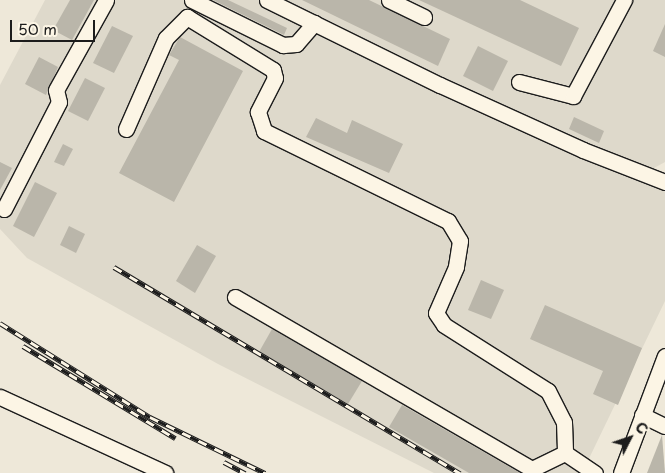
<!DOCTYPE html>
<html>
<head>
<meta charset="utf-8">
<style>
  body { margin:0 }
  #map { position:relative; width:665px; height:473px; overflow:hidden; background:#eee8d9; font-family:"Playpen Sans",sans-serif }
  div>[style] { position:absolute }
  .built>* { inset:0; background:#ded9cb }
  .building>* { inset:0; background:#bab6aa }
  .roads { filter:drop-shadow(1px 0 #1c1c1c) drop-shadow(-1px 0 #1c1c1c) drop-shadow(0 1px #1c1c1c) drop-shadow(0 -1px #1c1c1c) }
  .minor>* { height:15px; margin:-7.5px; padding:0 7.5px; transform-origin:7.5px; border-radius:7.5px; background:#fcf5e5 }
  .rail>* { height:5px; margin-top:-2.5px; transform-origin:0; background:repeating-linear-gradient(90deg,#fcf5e5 0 9px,#1c1c1c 0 18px); box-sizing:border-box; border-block:1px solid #1c1c1c }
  span { translate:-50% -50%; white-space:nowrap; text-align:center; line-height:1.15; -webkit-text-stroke:4px #fcf5e5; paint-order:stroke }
  .north { position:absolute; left:605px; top:413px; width:50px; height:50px; -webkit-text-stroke:4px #fcf5e5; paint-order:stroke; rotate:49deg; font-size:14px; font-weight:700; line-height:20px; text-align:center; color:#1c1c1c }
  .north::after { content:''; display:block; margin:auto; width:18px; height:22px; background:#1c1c1c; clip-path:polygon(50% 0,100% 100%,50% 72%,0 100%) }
  .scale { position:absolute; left:10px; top:20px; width:85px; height:22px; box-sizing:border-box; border:2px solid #1c1c1c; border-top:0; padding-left:6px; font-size:15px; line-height:18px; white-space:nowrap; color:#1c1c1c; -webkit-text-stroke:4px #fcf5e5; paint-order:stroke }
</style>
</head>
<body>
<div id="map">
  <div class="built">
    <i style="clip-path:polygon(45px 0,665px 0,665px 162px,654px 168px,665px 184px,665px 301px,582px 473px,434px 473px,218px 364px,27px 258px,0 229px,0 85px)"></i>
  </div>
  <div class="building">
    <i style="clip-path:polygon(70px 0,94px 0,72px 40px,53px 30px)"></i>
    <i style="clip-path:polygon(213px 0,228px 0,287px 28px,284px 35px)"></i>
    <i style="clip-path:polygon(302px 0,369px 0,450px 39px,438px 66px)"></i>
    <i style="clip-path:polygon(419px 0,520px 0,579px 28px,561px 66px)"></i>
    <i style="clip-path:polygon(665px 24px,665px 57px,653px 51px)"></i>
    <i style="clip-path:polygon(112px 26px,133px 36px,114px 73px,93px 63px)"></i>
    <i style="clip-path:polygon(180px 37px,243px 71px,174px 202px,119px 173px,179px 60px,169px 55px)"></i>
    <i style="clip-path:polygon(478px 46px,508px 61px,493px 91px,463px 76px)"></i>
    <i style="clip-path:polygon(39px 57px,58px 67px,46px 95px,25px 84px)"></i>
    <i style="clip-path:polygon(85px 78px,105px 88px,88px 121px,68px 111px)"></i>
    <i style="clip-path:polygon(574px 117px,604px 131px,599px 143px,569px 129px)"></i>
    <i style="clip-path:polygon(316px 118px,347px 133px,352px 120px,403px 144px,389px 173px,306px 137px)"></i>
    <i style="clip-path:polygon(63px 144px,73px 149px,64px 166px,54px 162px)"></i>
    <i style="clip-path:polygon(0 162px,12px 168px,0 190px)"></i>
    <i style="clip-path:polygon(35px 182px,57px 193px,34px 237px,13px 226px)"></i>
    <i style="clip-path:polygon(69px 226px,85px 234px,76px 253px,60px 245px)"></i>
    <i style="clip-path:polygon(197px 245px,216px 256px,195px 293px,176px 281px)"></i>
    <i style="clip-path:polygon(481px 280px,504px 290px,491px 319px,468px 310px)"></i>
    <i style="clip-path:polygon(545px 305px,642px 348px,618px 405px,593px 394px,603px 371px,530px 339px)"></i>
    <i style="clip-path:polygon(272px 329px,362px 381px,348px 404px,259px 352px)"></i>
    <i style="clip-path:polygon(402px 405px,520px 473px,469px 473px,389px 427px)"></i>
    <i style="clip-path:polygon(662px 435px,665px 473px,647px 473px)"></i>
  </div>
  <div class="roads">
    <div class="minor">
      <i style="left:192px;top:0;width:102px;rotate:26.3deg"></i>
      <i style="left:283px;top:45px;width:13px;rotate:-4deg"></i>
      <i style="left:296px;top:44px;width:28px;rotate:-49deg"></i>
      <i style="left:267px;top:0;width:193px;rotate:26.2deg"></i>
      <i style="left:440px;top:85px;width:157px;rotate:24.4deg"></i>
      <i style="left:583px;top:150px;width:88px;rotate:21.3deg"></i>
      <i style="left:389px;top:0;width:39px;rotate:26deg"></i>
      <i style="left:519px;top:82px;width:56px;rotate:14.5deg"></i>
      <i style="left:573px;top:96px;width:109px;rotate:-62deg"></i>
      <i style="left:126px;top:129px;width:99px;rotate:-66.3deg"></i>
      <i style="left:166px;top:38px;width:30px;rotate:-45deg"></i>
      <i style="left:187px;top:17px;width:101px;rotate:31.6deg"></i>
      <i style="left:273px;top:70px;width:8px;rotate:76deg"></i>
      <i style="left:275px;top:78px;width:38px;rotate:117deg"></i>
      <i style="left:258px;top:112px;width:20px;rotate:72deg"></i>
      <i style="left:264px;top:131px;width:205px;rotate:26.1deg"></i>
      <i style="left:448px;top:221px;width:23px;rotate:59deg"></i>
      <i style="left:460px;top:241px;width:26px;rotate:99deg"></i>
      <i style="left:456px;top:267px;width:50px;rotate:113.5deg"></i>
      <i style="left:436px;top:313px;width:14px;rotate:56deg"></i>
      <i style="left:444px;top:325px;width:123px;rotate:32.4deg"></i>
      <i style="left:548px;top:391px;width:35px;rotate:63deg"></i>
      <i style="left:564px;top:422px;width:31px;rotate:88deg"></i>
      <i style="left:565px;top:453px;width:36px;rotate:34deg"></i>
      <i style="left:4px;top:209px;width:120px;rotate:-62.8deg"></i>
      <i style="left:59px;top:102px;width:12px;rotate:-104deg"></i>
      <i style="left:56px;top:90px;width:103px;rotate:-60.9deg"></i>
      <i style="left:235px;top:297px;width:343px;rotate:30.1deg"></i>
      <i style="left:532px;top:469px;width:37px;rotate:-26deg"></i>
      <i style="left:0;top:397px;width:182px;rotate:24.7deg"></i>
      <i style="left:642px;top:415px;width:25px;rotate:26deg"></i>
      <i style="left:621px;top:473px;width:125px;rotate:-69.4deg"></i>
    </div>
  </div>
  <div class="rail">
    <i style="left:114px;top:267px;width:403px;rotate:30.8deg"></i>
    <i style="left:0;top:323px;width:177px;rotate:32.1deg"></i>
    <i style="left:150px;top:417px;width:128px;rotate:26deg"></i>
    <i style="left:23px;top:346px;width:178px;rotate:31.2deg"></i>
    <i style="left:224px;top:462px;width:24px;rotate:28deg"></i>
  </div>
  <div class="north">С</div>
  <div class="scale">50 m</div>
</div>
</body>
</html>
